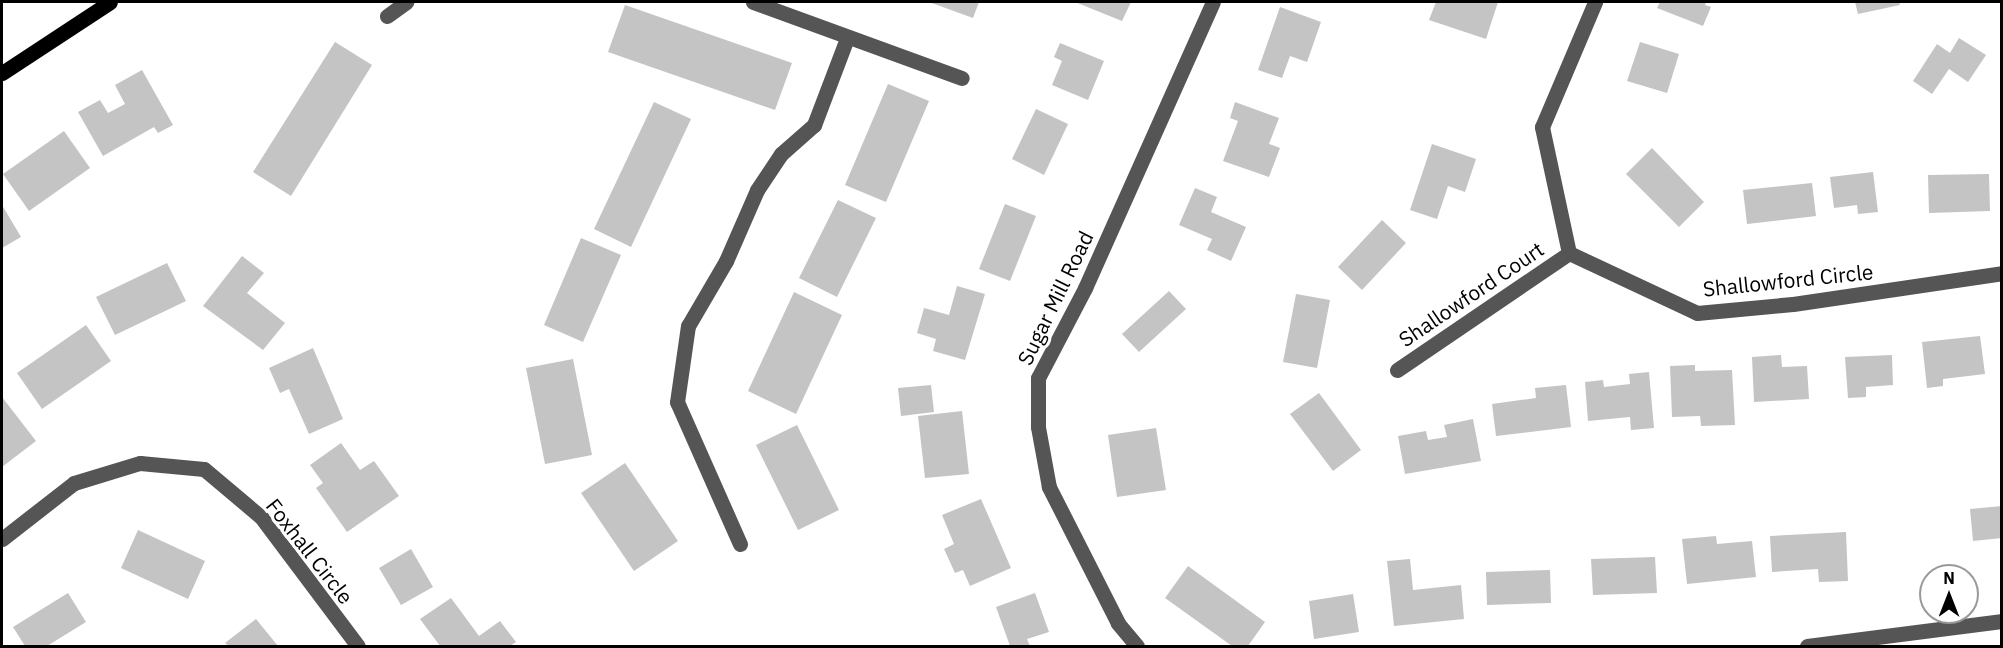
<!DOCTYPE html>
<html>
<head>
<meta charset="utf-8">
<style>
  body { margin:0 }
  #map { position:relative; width:2003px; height:648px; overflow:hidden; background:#fff; font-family:"IBM Plex Sans",sans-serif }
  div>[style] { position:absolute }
  .building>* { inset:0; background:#c4c4c4 }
  .minor>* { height:15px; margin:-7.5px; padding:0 7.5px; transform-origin:7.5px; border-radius:7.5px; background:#555 }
  .major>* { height:15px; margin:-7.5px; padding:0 7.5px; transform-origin:7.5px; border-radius:7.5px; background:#000 }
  span { translate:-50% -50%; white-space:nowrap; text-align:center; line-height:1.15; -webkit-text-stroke:6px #fff; paint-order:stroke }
  .street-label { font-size:21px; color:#000 }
  .frame { position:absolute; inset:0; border:3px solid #000; pointer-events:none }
  .north { position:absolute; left:1919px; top:564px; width:60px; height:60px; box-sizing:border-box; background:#fff; border:2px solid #999; border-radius:50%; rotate:0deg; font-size:16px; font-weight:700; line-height:24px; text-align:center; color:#000 }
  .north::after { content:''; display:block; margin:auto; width:21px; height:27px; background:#000; clip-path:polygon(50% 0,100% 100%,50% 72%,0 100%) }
</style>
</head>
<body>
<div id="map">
  <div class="building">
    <i style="clip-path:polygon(929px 2px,979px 2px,973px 18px)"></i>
    <i style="clip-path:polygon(1075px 2px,1131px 2px,1122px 21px)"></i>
    <i style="clip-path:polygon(1436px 2px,1498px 2px,1486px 39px,1429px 20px)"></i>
    <i style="clip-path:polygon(1660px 2px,1706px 2px,1705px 5px,1711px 7px,1703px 26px,1657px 8px)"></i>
    <i style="clip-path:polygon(1855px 2px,1899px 2px,1900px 5px,1858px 14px)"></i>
    <i style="clip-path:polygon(625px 5px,792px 63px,775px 110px,608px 52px)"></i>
    <i style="clip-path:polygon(1280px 7px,1321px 22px,1307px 62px,1290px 56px,1282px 78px,1258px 70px)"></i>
    <i style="clip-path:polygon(1959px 38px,1986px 55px,1968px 82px,1949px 69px,1932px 94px,1913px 81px,1937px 44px,1950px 53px)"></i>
    <i style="clip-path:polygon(335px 42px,372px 65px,291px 196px,253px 172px)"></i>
    <i style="clip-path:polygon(1640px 42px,1679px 54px,1667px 93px,1627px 81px)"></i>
    <i style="clip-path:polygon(1060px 43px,1104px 61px,1088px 100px,1052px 85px,1062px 61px,1054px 57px)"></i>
    <i style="clip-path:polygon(142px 70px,173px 125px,158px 133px,154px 127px,103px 156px,78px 112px,100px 100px,108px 113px,125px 104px,115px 85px)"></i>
    <i style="clip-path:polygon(888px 84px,929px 101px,886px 202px,845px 185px)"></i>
    <i style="clip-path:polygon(654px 102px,691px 119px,631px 247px,594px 229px)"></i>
    <i style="clip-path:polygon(1235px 102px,1279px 118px,1269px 144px,1280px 148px,1269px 177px,1223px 161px,1238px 121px,1230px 118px)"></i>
    <i style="clip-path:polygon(1036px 109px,1068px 124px,1044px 175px,1012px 159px)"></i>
    <i style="clip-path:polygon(64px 131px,90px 168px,29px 211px,3px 174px)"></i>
    <i style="clip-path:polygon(1432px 144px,1476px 159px,1465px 192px,1448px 186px,1437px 219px,1410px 210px)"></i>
    <i style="clip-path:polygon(1652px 148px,1704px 202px,1679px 227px,1626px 174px)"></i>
    <i style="clip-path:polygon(1873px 172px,1878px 212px,1858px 214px,1857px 205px,1834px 208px,1830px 177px)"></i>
    <i style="clip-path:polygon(1989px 174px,1990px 211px,1929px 213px,1928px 175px)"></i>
    <i style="clip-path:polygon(1812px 183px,1816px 216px,1747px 224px,1743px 190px)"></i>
    <i style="clip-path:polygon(1195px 188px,1217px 197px,1211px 212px,1246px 227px,1231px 261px,1207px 250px,1212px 239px,1179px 225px)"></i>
    <i style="clip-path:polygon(838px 200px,876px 218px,837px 297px,799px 278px)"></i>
    <i style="clip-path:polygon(1005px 204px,1036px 216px,1010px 281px,979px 269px)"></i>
    <i style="clip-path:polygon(2px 205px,21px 237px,2px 248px)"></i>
    <i style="clip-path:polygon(1382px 220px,1406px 243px,1362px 290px,1338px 267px)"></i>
    <i style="clip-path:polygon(581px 238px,621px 255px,583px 342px,544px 325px)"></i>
    <i style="clip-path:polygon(242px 256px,264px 273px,247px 293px,285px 323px,263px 350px,203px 306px)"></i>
    <i style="clip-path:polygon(167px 263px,186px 301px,115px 335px,96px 297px)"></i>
    <i style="clip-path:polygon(957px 286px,985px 294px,965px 360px,933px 351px,936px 339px,917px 333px,924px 308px,949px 315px)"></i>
    <i style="clip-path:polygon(1169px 291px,1186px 309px,1139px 352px,1122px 334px)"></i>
    <i style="clip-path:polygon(794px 292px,842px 315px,796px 414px,748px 391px)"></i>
    <i style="clip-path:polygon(1296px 294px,1330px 300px,1317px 368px,1283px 362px)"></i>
    <i style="clip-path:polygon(86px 325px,111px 361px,42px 409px,17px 373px)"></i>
    <i style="clip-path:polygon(1980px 336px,1985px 374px,1943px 379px,1943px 386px,1927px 388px,1922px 342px)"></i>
    <i style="clip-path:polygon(313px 348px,343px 419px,309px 434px,289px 389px,280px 393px,269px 368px)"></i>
    <i style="clip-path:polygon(1781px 355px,1782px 367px,1807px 366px,1809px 399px,1754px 402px,1752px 357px)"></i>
    <i style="clip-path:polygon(1892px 355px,1893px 385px,1866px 387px,1866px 397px,1848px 398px,1845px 357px)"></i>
    <i style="clip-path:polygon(573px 359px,592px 455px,545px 464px,526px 368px)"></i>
    <i style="clip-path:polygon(1695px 365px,1695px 371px,1732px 370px,1735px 425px,1701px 426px,1700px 416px,1672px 417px,1670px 366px)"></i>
    <i style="clip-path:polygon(1649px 372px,1654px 428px,1631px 430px,1630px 417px,1588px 421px,1585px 382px,1603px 380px,1604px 387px,1630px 384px,1629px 374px)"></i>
    <i style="clip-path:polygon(931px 385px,934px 412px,901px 416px,898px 388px)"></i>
    <i style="clip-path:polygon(1566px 385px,1571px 427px,1496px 436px,1492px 404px,1536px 398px,1535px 388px)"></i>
    <i style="clip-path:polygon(1319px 393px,1361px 450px,1333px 471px,1290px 414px)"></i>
    <i style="clip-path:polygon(2px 397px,36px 441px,2px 467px)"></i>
    <i style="clip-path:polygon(962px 411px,969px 474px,925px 478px,918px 416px)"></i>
    <i style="clip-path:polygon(1473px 419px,1481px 461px,1405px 474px,1398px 436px,1426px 431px,1428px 440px,1447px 437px,1444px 425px)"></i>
    <i style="clip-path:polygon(797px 425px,839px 510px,798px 530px,756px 445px)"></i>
    <i style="clip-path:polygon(1156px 428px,1166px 490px,1117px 497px,1108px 435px)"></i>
    <i style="clip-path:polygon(341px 443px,360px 470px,374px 461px,399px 496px,347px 532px,316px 488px,323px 483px,310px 465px)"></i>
    <i style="clip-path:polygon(625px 463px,678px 541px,634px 571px,581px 493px)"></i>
    <i style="clip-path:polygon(981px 499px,1011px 568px,970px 586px,963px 570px,955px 573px,944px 549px,954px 544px,942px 515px)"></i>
    <i style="clip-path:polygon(2002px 506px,2002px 538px,1973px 541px,1970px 509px)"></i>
    <i style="clip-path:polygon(138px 530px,205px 561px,188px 599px,121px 568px)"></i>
    <i style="clip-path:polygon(1846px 532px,1848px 581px,1819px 582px,1818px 569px,1772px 572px,1770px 536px)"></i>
    <i style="clip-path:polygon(1716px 536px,1717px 544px,1752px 541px,1756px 577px,1687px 584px,1682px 539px)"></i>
    <i style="clip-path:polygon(411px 549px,433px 587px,401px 605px,379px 568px)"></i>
    <i style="clip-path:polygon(1655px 557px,1657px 593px,1593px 595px,1591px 559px)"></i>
    <i style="clip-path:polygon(1410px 559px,1413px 590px,1461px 585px,1464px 619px,1394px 626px,1387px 561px)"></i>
    <i style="clip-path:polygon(1188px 566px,1265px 622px,1248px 646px,1232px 646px,1165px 598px)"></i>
    <i style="clip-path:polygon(1550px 570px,1551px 603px,1487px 605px,1486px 572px)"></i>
    <i style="clip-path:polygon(68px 593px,86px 622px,47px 646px,25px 646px,13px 627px)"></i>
    <i style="clip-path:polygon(1035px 593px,1049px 632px,1027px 639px,1030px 646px,1010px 646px,996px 607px)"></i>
    <i style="clip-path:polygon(1353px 594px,1359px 632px,1314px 639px,1309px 601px)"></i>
    <i style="clip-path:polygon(451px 598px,479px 636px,500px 621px,516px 642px,510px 646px,440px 646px,420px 619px)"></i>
    <i style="clip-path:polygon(256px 619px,278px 646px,229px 646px,225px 643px)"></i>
  </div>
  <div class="minor">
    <i style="left:753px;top:2px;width:222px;rotate:20deg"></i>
    <i style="left:387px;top:16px;width:24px;rotate:-36deg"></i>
    <i style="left:1569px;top:253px;width:141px;rotate:25.1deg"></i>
    <i style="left:1697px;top:313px;width:96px;rotate:-5.4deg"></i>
    <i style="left:1793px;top:304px;width:211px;rotate:-8.4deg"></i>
    <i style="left:1569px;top:253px;width:129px;rotate:-102.1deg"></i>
    <i style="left:1542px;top:127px;width:136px;rotate:-67deg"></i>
    <i style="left:1397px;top:370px;width:208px;rotate:-34.2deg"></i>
    <i style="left:2px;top:539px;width:91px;rotate:-37.9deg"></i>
    <i style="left:74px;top:483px;width:69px;rotate:-16.9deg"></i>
    <i style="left:140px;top:463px;width:64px;rotate:5.4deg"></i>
    <i style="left:204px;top:469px;width:75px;rotate:40.1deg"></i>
    <i style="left:261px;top:517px;width:161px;rotate:53.1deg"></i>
    <i style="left:740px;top:544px;width:155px;rotate:-113.9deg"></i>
    <i style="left:677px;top:402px;width:77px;rotate:-81.8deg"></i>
    <i style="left:688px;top:326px;width:75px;rotate:-59.7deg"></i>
    <i style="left:726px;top:261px;width:77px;rotate:-66.4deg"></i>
    <i style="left:757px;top:190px;width:43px;rotate:-56.3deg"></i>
    <i style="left:781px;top:154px;width:44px;rotate:-41.3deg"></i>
    <i style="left:814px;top:125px;width:93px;rotate:-69.2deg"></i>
    <i style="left:1137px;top:646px;width:30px;rotate:-130deg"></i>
    <i style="left:1118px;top:623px;width:153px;rotate:-116.9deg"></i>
    <i style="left:1049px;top:487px;width:61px;rotate:-100.4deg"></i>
    <i style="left:1038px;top:427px;width:49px;rotate:-90deg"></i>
    <i style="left:1038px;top:378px;width:102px;rotate:-62.4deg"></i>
    <i style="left:1085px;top:288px;width:313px;rotate:-65.9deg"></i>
    <i style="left:1807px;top:646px;width:197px;rotate:-7.3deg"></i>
  </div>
  <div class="major">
    <i style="left:2px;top:73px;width:129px;rotate:-33.3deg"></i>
  </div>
  <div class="street-label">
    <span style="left:1788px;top:280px;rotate:-6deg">Shallowford Circle</span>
    <span style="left:1471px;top:294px;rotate:-34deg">Shallowford Court</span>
    <span style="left:1055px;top:298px;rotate:-64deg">Sugar Mill Road</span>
    <span style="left:310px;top:551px;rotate:52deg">Foxhall Circle</span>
  </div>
  <div class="frame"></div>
  <div class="north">N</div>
</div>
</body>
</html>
